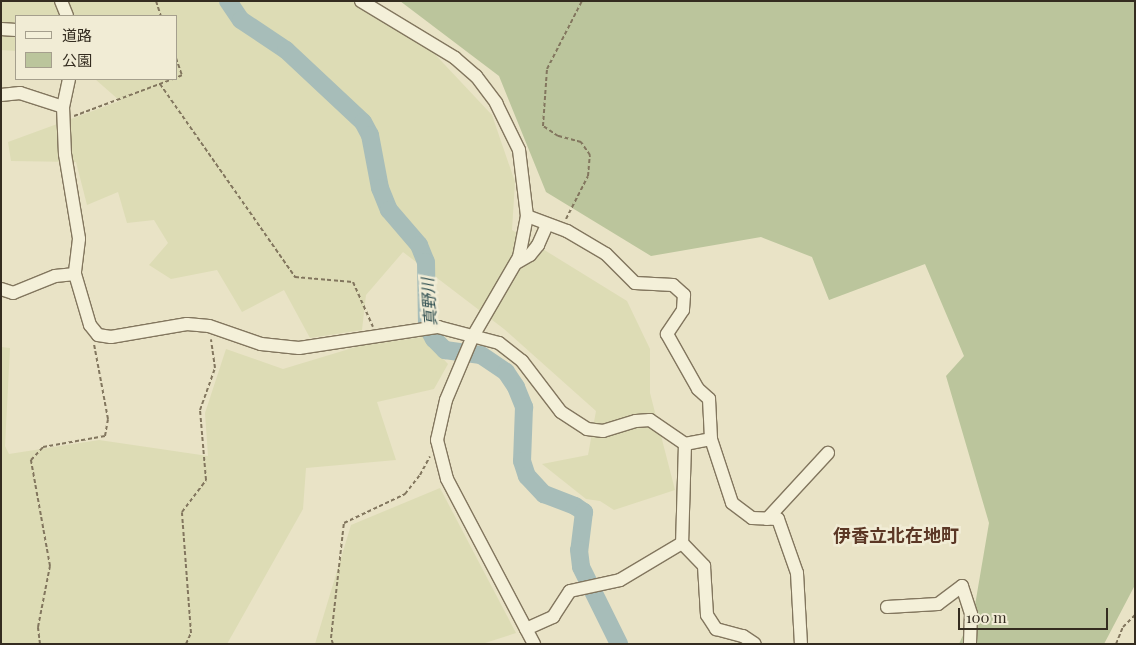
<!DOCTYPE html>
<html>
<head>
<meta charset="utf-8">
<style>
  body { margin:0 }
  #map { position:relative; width:1136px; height:645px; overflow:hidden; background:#e9e3c6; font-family:"Playfair Display","Noto Sans JP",serif }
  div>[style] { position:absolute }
  .farmland>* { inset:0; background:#dddcb5 }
  .green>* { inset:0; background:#bbc59c }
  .river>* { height:18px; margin:-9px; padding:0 9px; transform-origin:9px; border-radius:9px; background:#a7bdb9 }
  .path>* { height:2px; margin-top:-1px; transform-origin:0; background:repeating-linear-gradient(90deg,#82765e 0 4px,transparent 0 6.5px) }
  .roads { filter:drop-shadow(1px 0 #82765e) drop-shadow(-1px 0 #82765e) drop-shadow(0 1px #82765e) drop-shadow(0 -1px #82765e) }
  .minor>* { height:12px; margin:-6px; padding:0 6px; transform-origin:6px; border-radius:6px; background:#f4f0d9 }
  span { translate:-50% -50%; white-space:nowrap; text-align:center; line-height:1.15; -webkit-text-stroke:5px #f1ecd5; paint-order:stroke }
  .water-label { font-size:16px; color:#315052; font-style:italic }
  .quarter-label { font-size:18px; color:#5b3725; font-weight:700 }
  .frame { position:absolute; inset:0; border:2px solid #342c20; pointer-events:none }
  .legend { position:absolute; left:15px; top:15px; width:162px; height:65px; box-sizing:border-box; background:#f1ecd5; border:1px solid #a59f8d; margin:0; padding:6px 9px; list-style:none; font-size:15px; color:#342c20 }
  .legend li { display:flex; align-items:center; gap:10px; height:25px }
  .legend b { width:25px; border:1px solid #a59f8d }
  .scale { position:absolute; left:958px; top:608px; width:150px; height:22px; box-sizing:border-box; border:2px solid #342c20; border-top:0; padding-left:6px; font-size:15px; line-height:18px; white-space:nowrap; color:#342c20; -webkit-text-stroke:4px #f1ecd5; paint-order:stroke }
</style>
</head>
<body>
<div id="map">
  <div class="farmland">
    <i style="clip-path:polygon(1px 1px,363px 1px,414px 32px,492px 115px,515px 182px,512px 230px,627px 301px,650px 349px,650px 393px,675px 490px,614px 510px,600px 501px,586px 499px,542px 464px,588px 455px,596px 411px,504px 329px,403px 252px,366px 295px,362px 330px,310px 338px,284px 290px,242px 312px,217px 270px,171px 279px,149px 265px,168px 243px,154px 220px,127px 223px,118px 192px,87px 205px,76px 162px,11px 161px,8px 142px,120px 101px,95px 79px,176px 79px,176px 16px,16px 16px,16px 51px,1px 50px)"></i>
    <i style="clip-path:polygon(423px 337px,448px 364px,434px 389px,377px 402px,396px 460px,306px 468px,303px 509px,227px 644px,1px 644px,1px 347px,10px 348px,5px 446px,9px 454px,99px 440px,208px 456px,205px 413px,226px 349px,283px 369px,359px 346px)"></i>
    <i style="clip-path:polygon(440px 488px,516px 633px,482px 644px,315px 644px,351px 525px)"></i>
  </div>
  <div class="green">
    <i style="clip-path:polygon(400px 1px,1135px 1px,1135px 585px,1104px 644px,959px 644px,974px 611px,989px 523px,946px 376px,964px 356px,925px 264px,829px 300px,812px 257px,761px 237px,651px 256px,546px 192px,499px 76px)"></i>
  </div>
  <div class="river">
    <i style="left:228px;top:1px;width:23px;rotate:56deg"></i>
    <i style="left:241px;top:20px;width:54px;rotate:33.7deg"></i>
    <i style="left:286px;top:50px;width:105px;rotate:43.1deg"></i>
    <i style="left:363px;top:122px;width:15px;rotate:62deg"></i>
    <i style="left:370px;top:135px;width:54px;rotate:79.3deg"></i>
    <i style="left:380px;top:188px;width:24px;rotate:68deg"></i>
    <i style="left:389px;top:210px;width:46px;rotate:49.4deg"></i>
    <i style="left:419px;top:245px;width:18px;rotate:68deg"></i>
    <i style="left:426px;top:262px;width:64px;rotate:89.1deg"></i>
    <i style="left:427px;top:326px;width:15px;rotate:62deg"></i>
    <i style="left:434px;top:339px;width:16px;rotate:45deg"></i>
    <i style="left:445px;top:350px;width:36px;rotate:8deg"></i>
    <i style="left:481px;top:355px;width:30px;rotate:34deg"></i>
    <i style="left:506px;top:372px;width:18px;rotate:56deg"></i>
    <i style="left:516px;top:387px;width:22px;rotate:68deg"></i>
    <i style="left:524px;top:407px;width:54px;rotate:92.1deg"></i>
    <i style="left:522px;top:461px;width:16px;rotate:72deg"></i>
    <i style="left:527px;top:476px;width:25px;rotate:47deg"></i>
    <i style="left:544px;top:494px;width:33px;rotate:21deg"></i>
    <i style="left:575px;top:506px;width:11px;rotate:34deg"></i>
    <i style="left:584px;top:512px;width:38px;rotate:97deg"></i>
    <i style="left:579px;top:550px;width:17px;rotate:83deg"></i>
    <i style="left:581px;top:567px;width:86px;rotate:63.7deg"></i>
  </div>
  <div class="path">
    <i style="left:156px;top:1px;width:16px;rotate:72deg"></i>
    <i style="left:176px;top:58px;width:18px;rotate:71deg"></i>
    <i style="left:182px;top:75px;width:7px;rotate:153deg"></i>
    <i style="left:160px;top:84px;width:236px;rotate:55deg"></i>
    <i style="left:295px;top:277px;width:58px;rotate:4.9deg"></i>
    <i style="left:353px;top:282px;width:49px;rotate:66deg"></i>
    <i style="left:74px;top:116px;width:106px;rotate:-20.5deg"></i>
    <i style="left:566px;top:219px;width:48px;rotate:-62.9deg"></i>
    <i style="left:588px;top:176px;width:21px;rotate:-85deg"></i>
    <i style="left:590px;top:155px;width:16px;rotate:-125deg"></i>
    <i style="left:581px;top:142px;width:24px;rotate:-165deg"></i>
    <i style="left:558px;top:136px;width:18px;rotate:-146deg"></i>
    <i style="left:543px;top:126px;width:57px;rotate:-86deg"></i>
    <i style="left:547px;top:69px;width:76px;rotate:-62.8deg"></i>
    <i style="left:40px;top:644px;width:17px;rotate:-97deg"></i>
    <i style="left:38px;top:627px;width:62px;rotate:-78.9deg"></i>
    <i style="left:50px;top:566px;width:108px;rotate:-100.2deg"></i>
    <i style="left:31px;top:460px;width:18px;rotate:-47deg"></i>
    <i style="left:43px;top:447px;width:63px;rotate:-10.1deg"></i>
    <i style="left:105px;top:436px;width:17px;rotate:-80deg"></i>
    <i style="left:108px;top:419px;width:76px;rotate:-100.6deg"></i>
    <i style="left:186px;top:644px;width:12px;rotate:-66deg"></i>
    <i style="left:191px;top:633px;width:121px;rotate:-94.3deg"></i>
    <i style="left:182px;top:512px;width:40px;rotate:-53deg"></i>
    <i style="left:206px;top:480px;width:70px;rotate:-94.9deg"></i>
    <i style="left:200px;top:410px;width:45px;rotate:-70.3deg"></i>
    <i style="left:215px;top:368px;width:29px;rotate:-98deg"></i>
    <i style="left:333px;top:644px;width:6px;rotate:-108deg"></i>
    <i style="left:331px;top:638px;width:116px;rotate:-83.6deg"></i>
    <i style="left:344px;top:523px;width:68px;rotate:-25.4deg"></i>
    <i style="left:405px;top:494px;width:24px;rotate:-52deg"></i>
    <i style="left:420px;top:475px;width:21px;rotate:-62deg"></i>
    <i style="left:1116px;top:644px;width:18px;rotate:-68deg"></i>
    <i style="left:1123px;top:627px;width:17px;rotate:-45deg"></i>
  </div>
  <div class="roads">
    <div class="minor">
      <i style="left:61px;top:1px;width:16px;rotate:68deg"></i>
      <i style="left:361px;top:1px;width:110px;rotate:31.2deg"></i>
      <i style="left:455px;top:58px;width:28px;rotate:41deg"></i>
      <i style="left:476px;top:76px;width:34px;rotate:53deg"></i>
      <i style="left:496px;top:103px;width:52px;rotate:63.9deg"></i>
      <i style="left:519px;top:150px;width:66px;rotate:83.1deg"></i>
      <i style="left:527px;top:216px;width:42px;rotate:101deg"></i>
      <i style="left:519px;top:257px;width:91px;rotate:120.2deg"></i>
      <i style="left:473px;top:336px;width:69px;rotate:112.9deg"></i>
      <i style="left:446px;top:400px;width:41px;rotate:102.7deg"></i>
      <i style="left:437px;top:440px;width:40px;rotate:75.6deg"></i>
      <i style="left:447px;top:479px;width:187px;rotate:62.2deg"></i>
      <i style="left:1px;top:29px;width:15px;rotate:4deg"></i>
      <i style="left:69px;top:79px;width:29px;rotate:102deg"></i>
      <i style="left:63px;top:107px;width:47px;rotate:87.6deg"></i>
      <i style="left:65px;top:154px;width:86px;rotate:80.6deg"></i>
      <i style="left:79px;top:239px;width:35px;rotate:97deg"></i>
      <i style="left:75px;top:274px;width:53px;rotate:73.6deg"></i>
      <i style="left:90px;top:325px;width:13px;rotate:51deg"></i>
      <i style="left:98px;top:335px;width:13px;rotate:9deg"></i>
      <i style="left:111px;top:337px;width:77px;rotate:-9.7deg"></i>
      <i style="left:187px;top:324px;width:22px;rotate:5deg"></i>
      <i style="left:209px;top:326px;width:55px;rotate:19.1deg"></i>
      <i style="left:261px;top:344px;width:38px;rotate:6deg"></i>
      <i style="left:299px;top:348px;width:141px;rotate:-8.6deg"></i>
      <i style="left:438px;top:327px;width:63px;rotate:14.7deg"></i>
      <i style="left:499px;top:343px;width:29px;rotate:38deg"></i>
      <i style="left:522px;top:361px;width:64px;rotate:52.6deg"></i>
      <i style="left:561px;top:412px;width:31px;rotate:33deg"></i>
      <i style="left:587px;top:429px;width:16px;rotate:7deg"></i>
      <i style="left:603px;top:431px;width:34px;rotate:-17deg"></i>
      <i style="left:636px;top:421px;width:14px;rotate:-4deg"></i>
      <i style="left:650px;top:420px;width:42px;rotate:34.4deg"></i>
      <i style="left:685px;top:444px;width:99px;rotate:91.7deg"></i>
      <i style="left:682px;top:543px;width:32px;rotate:46deg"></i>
      <i style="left:704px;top:566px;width:49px;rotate:86.5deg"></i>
      <i style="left:707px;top:615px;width:17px;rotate:57deg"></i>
      <i style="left:716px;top:629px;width:28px;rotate:15deg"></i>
      <i style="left:743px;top:636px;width:14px;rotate:34deg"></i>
      <i style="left:1px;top:95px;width:19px;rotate:-6deg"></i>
      <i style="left:20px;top:93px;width:45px;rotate:18deg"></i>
      <i style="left:527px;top:216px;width:43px;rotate:20.6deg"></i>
      <i style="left:567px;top:231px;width:45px;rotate:30.5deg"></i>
      <i style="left:606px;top:254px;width:41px;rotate:45deg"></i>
      <i style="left:635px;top:283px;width:38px;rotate:3deg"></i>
      <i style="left:673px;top:285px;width:15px;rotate:42deg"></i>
      <i style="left:684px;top:295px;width:15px;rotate:94deg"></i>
      <i style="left:683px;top:310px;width:29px;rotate:124deg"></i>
      <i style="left:667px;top:334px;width:63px;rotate:60.6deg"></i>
      <i style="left:698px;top:389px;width:15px;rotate:42deg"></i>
      <i style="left:709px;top:399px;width:40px;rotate:87.1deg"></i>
      <i style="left:711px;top:439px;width:67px;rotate:71.8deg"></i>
      <i style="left:732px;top:503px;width:25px;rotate:37deg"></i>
      <i style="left:752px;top:518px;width:26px;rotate:2deg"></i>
      <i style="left:778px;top:519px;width:57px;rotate:70.6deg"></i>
      <i style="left:797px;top:573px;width:71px;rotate:86.8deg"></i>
      <i style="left:516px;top:263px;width:16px;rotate:-30deg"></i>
      <i style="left:530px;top:255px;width:13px;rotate:-51deg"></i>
      <i style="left:538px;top:245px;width:22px;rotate:-66deg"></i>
      <i style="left:1px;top:289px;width:13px;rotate:18deg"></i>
      <i style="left:13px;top:293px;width:45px;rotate:-22deg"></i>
      <i style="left:55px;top:276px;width:20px;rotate:-6deg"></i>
      <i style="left:685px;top:444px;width:26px;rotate:-11deg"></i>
      <i style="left:767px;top:519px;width:90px;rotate:-47.3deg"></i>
      <i style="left:887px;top:607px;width:51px;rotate:-3.4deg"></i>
      <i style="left:938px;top:604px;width:30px;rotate:-37deg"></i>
      <i style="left:962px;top:586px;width:29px;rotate:72deg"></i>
      <i style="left:971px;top:614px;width:30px;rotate:92deg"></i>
      <i style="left:526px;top:629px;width:30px;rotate:-24deg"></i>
      <i style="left:553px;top:617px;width:31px;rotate:-57deg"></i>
      <i style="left:570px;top:591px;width:51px;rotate:-12.4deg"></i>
      <i style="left:620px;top:580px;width:72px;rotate:-30.8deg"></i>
    </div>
  </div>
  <div class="water-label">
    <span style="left:429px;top:302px;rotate:-94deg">真野川</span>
  </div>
  <div class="quarter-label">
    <span style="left:896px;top:535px">伊香立北在地町</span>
  </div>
  <div class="frame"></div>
  <ul class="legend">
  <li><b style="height:6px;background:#f4f0d9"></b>道路</li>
  <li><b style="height:14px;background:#bbc59c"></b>公園</li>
  </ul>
  <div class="scale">100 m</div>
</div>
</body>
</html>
